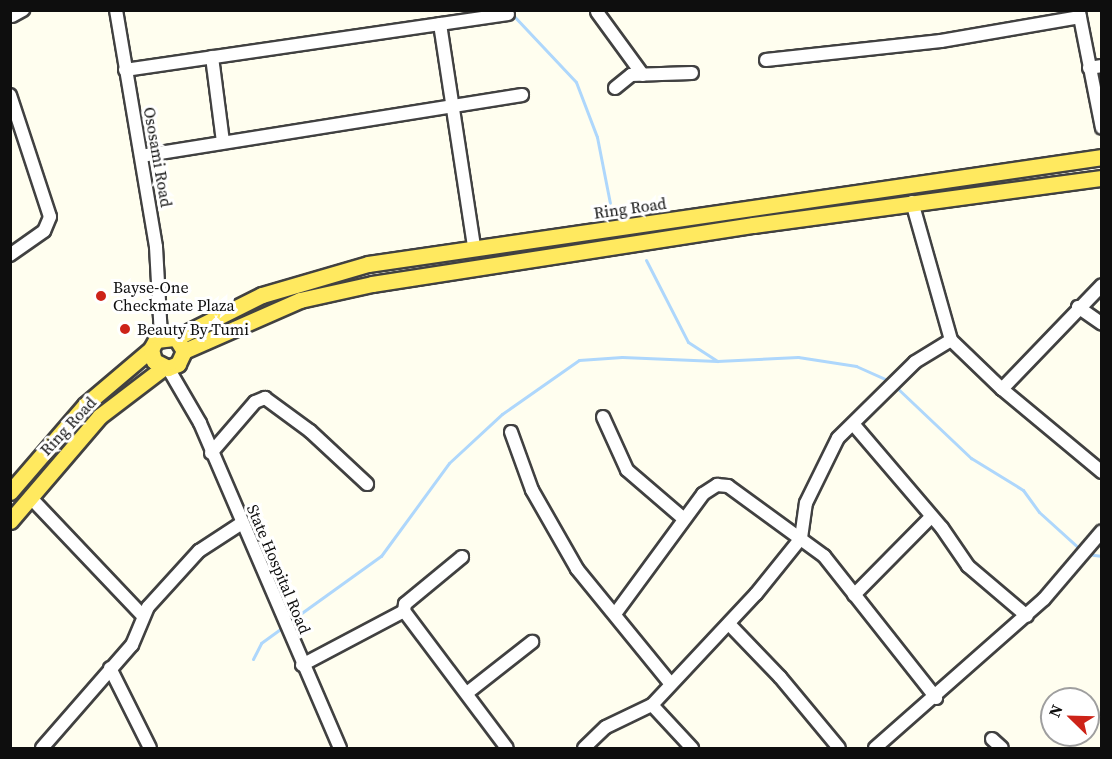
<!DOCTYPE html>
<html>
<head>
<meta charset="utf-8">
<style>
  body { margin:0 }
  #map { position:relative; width:1112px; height:759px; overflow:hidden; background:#fffeef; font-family:"Source Serif 4",serif }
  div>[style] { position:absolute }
  .stream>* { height:3px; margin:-1.5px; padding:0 1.5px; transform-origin:1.5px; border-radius:1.5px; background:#aed7fc }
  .roads { filter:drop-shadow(2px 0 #414141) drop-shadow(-2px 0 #414141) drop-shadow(0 2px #414141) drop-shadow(0 -2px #414141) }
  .minor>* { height:12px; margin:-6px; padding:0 6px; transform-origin:6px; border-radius:6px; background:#fff }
  .major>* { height:15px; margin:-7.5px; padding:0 7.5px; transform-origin:7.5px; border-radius:7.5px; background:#ffe95f }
  .dots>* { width:16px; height:16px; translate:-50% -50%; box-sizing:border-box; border:3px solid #fff; border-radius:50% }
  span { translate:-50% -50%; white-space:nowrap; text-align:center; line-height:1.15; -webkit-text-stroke:6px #fff; paint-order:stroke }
  .street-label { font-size:16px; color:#0e0e0e }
  .poi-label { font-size:16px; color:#0e0e0e }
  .left { translate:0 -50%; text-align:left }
  .frame { position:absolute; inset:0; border:12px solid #0e0e0e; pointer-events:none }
  .north { position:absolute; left:1040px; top:687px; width:60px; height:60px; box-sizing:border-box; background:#fff; border:2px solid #9f9f9f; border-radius:50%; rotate:293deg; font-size:16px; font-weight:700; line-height:24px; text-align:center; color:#0e0e0e }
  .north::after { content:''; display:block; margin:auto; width:21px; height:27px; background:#cd2318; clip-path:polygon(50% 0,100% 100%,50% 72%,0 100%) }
</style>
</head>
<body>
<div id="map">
  <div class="stream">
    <i style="left:512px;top:14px;width:93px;rotate:46.7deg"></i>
    <i style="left:576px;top:82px;width:59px;rotate:69.1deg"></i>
    <i style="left:597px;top:137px;width:67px;rotate:78.9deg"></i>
    <i style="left:646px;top:260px;width:92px;rotate:62.9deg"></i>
    <i style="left:688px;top:342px;width:35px;rotate:33deg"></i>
    <i style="left:717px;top:361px;width:81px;rotate:-2.8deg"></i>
    <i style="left:798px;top:357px;width:59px;rotate:8.8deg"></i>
    <i style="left:856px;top:366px;width:37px;rotate:24deg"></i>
    <i style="left:895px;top:386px;width:105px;rotate:43.5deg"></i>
    <i style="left:971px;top:458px;width:61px;rotate:31.6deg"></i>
    <i style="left:1023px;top:490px;width:27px;rotate:54deg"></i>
    <i style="left:1039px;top:512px;width:58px;rotate:42.2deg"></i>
    <i style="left:1087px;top:554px;width:15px;rotate:8deg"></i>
    <i style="left:289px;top:622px;width:113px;rotate:-35.7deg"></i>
    <i style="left:381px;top:556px;width:115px;rotate:-53.8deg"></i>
    <i style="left:449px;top:463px;width:72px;rotate:-42.8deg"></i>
    <i style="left:502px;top:414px;width:94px;rotate:-35deg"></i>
    <i style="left:579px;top:360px;width:43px;rotate:-4deg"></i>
    <i style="left:622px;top:357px;width:95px;rotate:2.4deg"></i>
    <i style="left:253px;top:659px;width:18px;rotate:-63deg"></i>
    <i style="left:261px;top:643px;width:29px;rotate:-36deg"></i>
  </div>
  <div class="roads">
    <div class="minor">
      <i style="left:116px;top:10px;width:240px;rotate:80.4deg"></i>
      <i style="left:156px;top:247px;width:90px;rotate:86.8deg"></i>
      <i style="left:597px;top:12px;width:78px;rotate:53.9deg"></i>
      <i style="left:1079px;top:12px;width:118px;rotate:78.8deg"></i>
      <i style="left:12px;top:16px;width:13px;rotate:-29deg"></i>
      <i style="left:440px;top:24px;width:226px;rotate:81.3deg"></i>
      <i style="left:212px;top:57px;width:86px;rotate:82.6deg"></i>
      <i style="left:766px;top:60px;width:176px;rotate:-6.2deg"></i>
      <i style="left:941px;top:41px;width:141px;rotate:-9.8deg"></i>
      <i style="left:1089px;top:68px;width:13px;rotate:-9deg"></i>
      <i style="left:125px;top:70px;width:387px;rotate:-8.3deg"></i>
      <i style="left:615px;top:88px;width:21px;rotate:-39deg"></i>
      <i style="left:631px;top:75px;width:61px;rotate:-1.9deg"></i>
      <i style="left:10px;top:95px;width:128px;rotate:71.8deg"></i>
      <i style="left:50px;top:217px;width:15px;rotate:113deg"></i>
      <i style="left:44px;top:231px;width:42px;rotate:144.8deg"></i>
      <i style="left:141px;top:156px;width:386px;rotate:-9.1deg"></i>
      <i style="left:912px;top:202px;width:143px;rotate:74.2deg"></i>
      <i style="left:951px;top:340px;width:71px;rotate:43.9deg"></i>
      <i style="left:1002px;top:389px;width:130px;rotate:39.7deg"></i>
      <i style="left:1078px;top:307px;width:29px;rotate:35deg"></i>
      <i style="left:168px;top:368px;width:64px;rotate:59.8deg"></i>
      <i style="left:200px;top:423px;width:354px;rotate:66.7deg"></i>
      <i style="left:1002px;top:389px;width:144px;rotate:-46.1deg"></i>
      <i style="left:603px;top:417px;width:58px;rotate:65.6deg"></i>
      <i style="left:627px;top:470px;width:75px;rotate:40.7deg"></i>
      <i style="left:854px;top:425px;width:135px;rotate:49.5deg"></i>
      <i style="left:942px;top:528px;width:46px;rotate:55.6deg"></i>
      <i style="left:968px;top:566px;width:77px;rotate:40.3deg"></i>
      <i style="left:511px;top:432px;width:62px;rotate:70.1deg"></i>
      <i style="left:532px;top:490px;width:91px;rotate:60.3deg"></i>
      <i style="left:577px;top:569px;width:147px;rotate:50.8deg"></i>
      <i style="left:211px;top:453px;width:67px;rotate:-49.2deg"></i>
      <i style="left:255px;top:402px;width:11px;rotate:-22deg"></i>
      <i style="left:265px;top:398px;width:56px;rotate:36.3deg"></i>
      <i style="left:310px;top:431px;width:78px;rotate:42.9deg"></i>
      <i style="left:30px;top:497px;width:163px;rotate:46.5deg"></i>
      <i style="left:854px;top:595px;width:110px;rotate:-45.4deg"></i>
      <i style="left:404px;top:611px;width:171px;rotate:53.1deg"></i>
      <i style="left:615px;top:614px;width:149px;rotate:-53.7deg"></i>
      <i style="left:703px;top:494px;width:17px;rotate:-33deg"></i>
      <i style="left:717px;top:485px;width:11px;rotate:5deg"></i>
      <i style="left:728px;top:486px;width:119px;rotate:36.1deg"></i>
      <i style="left:824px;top:556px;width:181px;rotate:51.7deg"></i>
      <i style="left:729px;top:624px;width:74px;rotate:46.1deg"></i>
      <i style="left:780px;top:677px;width:92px;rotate:50.3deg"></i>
      <i style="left:302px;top:665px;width:115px;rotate:-27.9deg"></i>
      <i style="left:404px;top:611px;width:7px;rotate:-82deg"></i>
      <i style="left:405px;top:604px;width:74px;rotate:-39.5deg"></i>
      <i style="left:110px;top:668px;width:89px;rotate:63.4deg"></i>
      <i style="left:467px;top:693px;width:83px;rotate:-38.1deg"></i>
      <i style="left:652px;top:705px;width:59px;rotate:47.1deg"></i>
      <i style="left:992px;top:739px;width:13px;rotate:42deg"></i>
      <i style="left:42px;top:748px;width:137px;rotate:-48.9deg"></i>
      <i style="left:132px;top:645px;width:41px;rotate:-67.2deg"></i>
      <i style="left:148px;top:607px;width:76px;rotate:-47.7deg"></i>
      <i style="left:199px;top:551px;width:51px;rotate:-33.1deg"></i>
      <i style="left:584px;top:748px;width:30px;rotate:-44deg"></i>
      <i style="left:606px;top:727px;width:51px;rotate:-25.6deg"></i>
      <i style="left:652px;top:705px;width:152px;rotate:-46.9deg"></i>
      <i style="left:756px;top:594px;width:72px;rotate:-51.2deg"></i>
      <i style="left:801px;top:538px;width:35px;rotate:-82deg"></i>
      <i style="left:806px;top:503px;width:72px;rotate:-63.8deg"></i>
      <i style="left:838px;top:438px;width:108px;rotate:-44.6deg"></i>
      <i style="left:915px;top:362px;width:42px;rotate:-31.4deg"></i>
      <i style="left:875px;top:748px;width:225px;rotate:-41.4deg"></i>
      <i style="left:1044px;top:599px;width:89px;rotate:-49.5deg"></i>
    </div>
    <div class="major">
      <i style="left:176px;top:338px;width:96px;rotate:-26.6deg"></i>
      <i style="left:262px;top:295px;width:110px;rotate:-16.3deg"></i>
      <i style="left:368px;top:264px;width:742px;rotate:-8.29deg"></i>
      <i style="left:184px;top:351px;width:127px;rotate:-23.7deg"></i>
      <i style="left:300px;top:300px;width:74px;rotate:-12.5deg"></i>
      <i style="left:372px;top:284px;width:386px;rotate:-8.8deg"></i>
      <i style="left:753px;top:225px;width:352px;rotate:-7.7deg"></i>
      <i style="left:10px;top:492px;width:115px;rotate:-49.2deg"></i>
      <i style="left:85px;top:405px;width:87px;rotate:-40.3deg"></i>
      <i style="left:151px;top:349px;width:10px;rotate:-61deg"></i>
      <i style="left:156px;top:340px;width:20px;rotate:-6deg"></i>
      <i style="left:176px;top:338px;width:15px;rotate:58deg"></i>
      <i style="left:184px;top:351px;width:14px;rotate:115deg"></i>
      <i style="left:178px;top:364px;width:11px;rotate:158deg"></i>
      <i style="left:168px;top:368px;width:16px;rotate:-153deg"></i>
      <i style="left:154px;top:361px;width:12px;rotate:-104deg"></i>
      <i style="left:10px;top:521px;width:138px;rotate:-49.4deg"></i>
      <i style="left:100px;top:416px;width:79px;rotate:-37.3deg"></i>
    </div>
  </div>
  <div class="dots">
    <i style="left:101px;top:296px;background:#cd2318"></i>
    <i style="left:125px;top:329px;background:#cd2318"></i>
  </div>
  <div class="street-label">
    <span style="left:158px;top:157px;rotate:80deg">Ososami Road</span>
    <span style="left:630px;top:208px;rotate:-8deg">Ring Road</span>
    <span style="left:68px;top:426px;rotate:-47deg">Ring Road</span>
    <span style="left:279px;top:569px;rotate:67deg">State Hospital Road</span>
  </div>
  <div class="poi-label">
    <span class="left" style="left:113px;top:296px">Bayse-One<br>Checkmate Plaza</span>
    <span class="left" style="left:137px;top:329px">Beauty By Tumi</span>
  </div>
  <div class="frame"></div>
  <div class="north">N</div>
</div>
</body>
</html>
